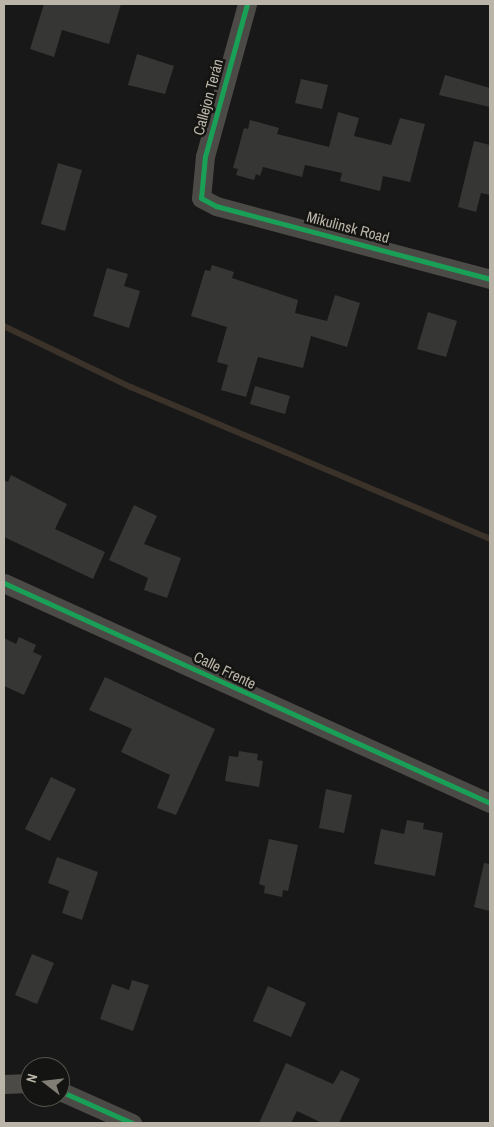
<!DOCTYPE html>
<html>
<head>
<meta charset="utf-8">
<style>
  body { margin:0 }
  #map { position:relative; width:494px; height:1127px; overflow:hidden; background:#181818; font-family:"Archivo Narrow",sans-serif }
  div>[style] { position:absolute }
  .stream>* { height:5.5px; margin:-2.75px; padding:0 2.75px; transform-origin:2.75px; border-radius:2.75px; background:#3b322a }
  .building>* { inset:0; background:#363634 }
  .minor>* { height:19px; margin:-9.5px; padding:0 9.5px; transform-origin:9.5px; border-radius:9.5px; background:#4b4a46 }
  .cycleway>* { height:5px; margin:-2.5px; padding:0 2.5px; transform-origin:2.5px; border-radius:2.5px; background:#1a9f57 }
  span { translate:-50% -50%; white-space:nowrap; text-align:center; line-height:1.15; -webkit-text-stroke:5px #141412; paint-order:stroke }
  .street-label { font-size:15px; color:#bab5a8 }
  .frame { position:absolute; inset:0; border:5px solid #bab5a8; pointer-events:none }
  .north { position:absolute; left:20px; top:1057px; width:50px; height:50px; box-sizing:border-box; background:#141412; border:1px solid #56544e; border-radius:50%; rotate:286deg; font-size:14px; font-weight:700; line-height:20px; text-align:center; color:#bab5a8 }
  .north::after { content:''; display:block; margin:auto; width:18px; height:22px; background:#817e76; clip-path:polygon(50% 0,100% 100%,50% 72%,0 100%) }
</style>
</head>
<body>
<div id="map">
  <div class="stream">
    <i style="left:4px;top:326px;width:141px;rotate:25.7deg"></i>
    <i style="left:131px;top:387px;width:390px;rotate:22.9deg"></i>
  </div>
  <div class="building">
    <i style="clip-path:polygon(44px 4px,121px 4px,109px 44px,62px 30px,54px 57px,30px 49px)"></i>
    <i style="clip-path:polygon(137px 54px,174px 66px,165px 94px,128px 85px)"></i>
    <i style="clip-path:polygon(445px 75px,490px 88px,490px 107px,439px 95px)"></i>
    <i style="clip-path:polygon(301px 79px,328px 85px,322px 109px,295px 103px)"></i>
    <i style="clip-path:polygon(338px 112px,359px 118px,354px 136px,391px 145px,400px 118px,425px 124px,410px 182px,383px 176px,380px 191px,340px 181px,342px 173px,305px 165px,302px 177px,263px 167px,260px 176px,256px 174px,254px 180px,236px 175px,238px 169px,233px 168px,244px 128px,248px 129px,250px 120px,279px 128px,277px 134px,329px 147px)"></i>
    <i style="clip-path:polygon(474px 141px,490px 145px,490px 195px,481px 193px,476px 212px,458px 207px)"></i>
    <i style="clip-path:polygon(58px 163px,82px 170px,65px 231px,41px 224px)"></i>
    <i style="clip-path:polygon(212px 265px,234px 272px,232px 278px,298px 300px,295px 313px,327px 321px,335px 295px,360px 303px,347px 347px,311px 336px,303px 368px,258px 357px,246px 397px,221px 390px,228px 365px,217px 362px,227px 327px,191px 316px,205px 270px,210px 271px)"></i>
    <i style="clip-path:polygon(107px 268px,128px 274px,124px 286px,140px 291px,129px 328px,93px 316px)"></i>
    <i style="clip-path:polygon(428px 312px,457px 321px,446px 357px,417px 349px)"></i>
    <i style="clip-path:polygon(255px 386px,290px 396px,285px 414px,250px 404px)"></i>
    <i style="clip-path:polygon(11px 475px,67px 504px,55px 529px,105px 552px,93px 579px,4px 537px,4px 480px,8px 482px)"></i>
    <i style="clip-path:polygon(134px 505px,157px 516px,144px 544px,181px 558px,167px 598px,144px 590px,148px 578px,109px 560px)"></i>
    <i style="clip-path:polygon(19px 637px,36px 645px,33px 652px,42px 656px,24px 695px,4px 686px,4px 638px,16px 644px)"></i>
    <i style="clip-path:polygon(105px 677px,215px 729px,176px 815px,157px 808px,170px 775px,121px 752px,132px 729px,89px 710px)"></i>
    <i style="clip-path:polygon(239px 751px,258px 754px,257px 760px,263px 761px,259px 787px,225px 781px,229px 756px,238px 757px)"></i>
    <i style="clip-path:polygon(51px 777px,76px 789px,50px 841px,25px 829px)"></i>
    <i style="clip-path:polygon(326px 789px,352px 795px,344px 833px,319px 828px)"></i>
    <i style="clip-path:polygon(407px 820px,424px 823px,423px 829px,443px 833px,435px 876px,374px 864px,381px 829px,404px 834px)"></i>
    <i style="clip-path:polygon(269px 839px,298px 845px,288px 891px,283px 890px,282px 897px,264px 893px,265px 886px,259px 884px)"></i>
    <i style="clip-path:polygon(57px 857px,98px 872px,82px 920px,62px 913px,69px 891px,48px 883px)"></i>
    <i style="clip-path:polygon(484px 863px,490px 864px,490px 911px,474px 907px)"></i>
    <i style="clip-path:polygon(32px 954px,54px 963px,37px 1004px,15px 995px)"></i>
    <i style="clip-path:polygon(132px 980px,149px 985px,133px 1031px,100px 1019px,112px 984px,129px 990px)"></i>
    <i style="clip-path:polygon(268px 986px,306px 1003px,291px 1037px,253px 1021px)"></i>
    <i style="clip-path:polygon(286px 1063px,333px 1084px,341px 1070px,360px 1079px,339px 1123px,322px 1123px,297px 1111px,291px 1123px,259px 1123px)"></i>
  </div>
  <div class="minor">
    <i style="left:247px;top:4px;width:158px;rotate:105.4deg"></i>
    <i style="left:205px;top:156px;width:42px;rotate:95.4deg"></i>
    <i style="left:201px;top:198px;width:17px;rotate:28deg"></i>
    <i style="left:216px;top:206px;width:284px;rotate:14.9deg"></i>
    <i style="left:4px;top:583px;width:533px;rotate:24.36deg"></i>
    <i style="left:4px;top:1084px;width:26px;rotate:-2deg"></i>
    <i style="left:60px;top:1091px;width:79px;rotate:24deg"></i>
  </div>
  <div class="cycleway">
    <i style="left:247px;top:4px;width:158px;rotate:105.4deg"></i>
    <i style="left:205px;top:156px;width:42px;rotate:95.4deg"></i>
    <i style="left:201px;top:198px;width:17px;rotate:28deg"></i>
    <i style="left:216px;top:206px;width:284px;rotate:14.9deg"></i>
    <i style="left:4px;top:583px;width:533px;rotate:24.36deg"></i>
    <i style="left:60px;top:1091px;width:79px;rotate:24deg"></i>
  </div>
  <div class="street-label">
    <span style="left:208px;top:97px;rotate:-75deg">Callejon Terán</span>
    <span style="left:348px;top:227px;rotate:15deg">Mikulinsk Road</span>
    <span style="left:225px;top:670px;rotate:26deg">Calle Frente</span>
  </div>
  <div class="frame"></div>
  <div class="north">N</div>
</div>
</body>
</html>
